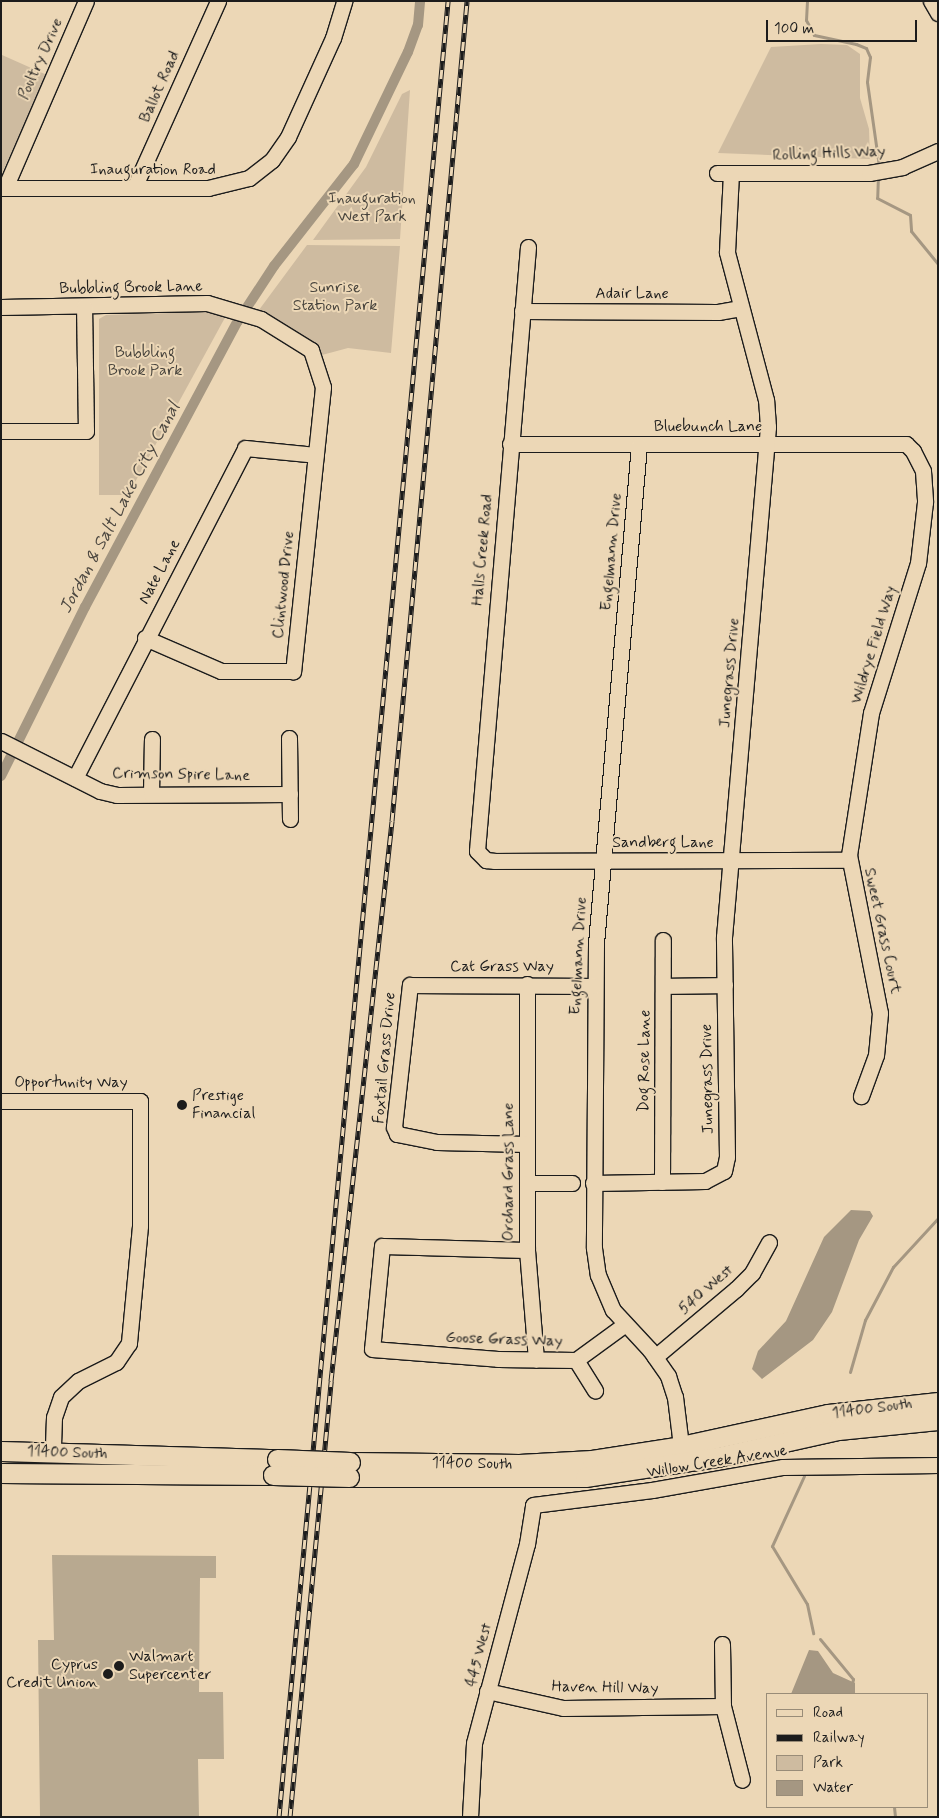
<!DOCTYPE html>
<html>
<head>
<meta charset="utf-8">
<style>
  body { margin:0 }
  #map { position:relative; width:939px; height:1818px; overflow:hidden; background:#ecd7b6; font-family:Mynerve,sans-serif }
  div>[style] { position:absolute }
  .green>* { inset:0; background:#cebba0 }
  .water>* { inset:0; background:#a59782 }
  .stream>* { height:3px; margin:-1.5px; padding:0 1.5px; transform-origin:1.5px; border-radius:1.5px; background:#a59782 }
  .canal>* { height:10px; margin:-5px; padding:0 5px; transform-origin:5px; border-radius:5px; background:#a59782 }
  .building>* { inset:0; background:#b8a990 }
  .roads { filter:drop-shadow(1px 0 #1c1c1c) drop-shadow(-1px 0 #1c1c1c) drop-shadow(0 1px #1c1c1c) drop-shadow(0 -1px #1c1c1c) }
  .minor>* { height:15px; margin:-7.5px; padding:0 7.5px; transform-origin:7.5px; border-radius:7.5px; background:#ecd7b6 }
  .major>* { height:19px; margin:-9.5px; padding:0 9.5px; transform-origin:9.5px; border-radius:9.5px; background:#ecd7b6 }
  .rail>* { height:5px; margin-top:-2.5px; transform-origin:0; background:repeating-linear-gradient(90deg,#ecd7b6 0 9px,#1c1c1c 0 18px); box-sizing:border-box; border-block:1px solid #1c1c1c }
  .bridges { filter:drop-shadow(1px 0 #1c1c1c) drop-shadow(-1px 0 #1c1c1c) drop-shadow(0 1px #1c1c1c) drop-shadow(0 -1px #1c1c1c) }
  .major-bridge>* { height:19px; margin:-9.5px; padding:0 9.5px; transform-origin:9.5px; border-radius:9.5px; background:#ecd7b6 }
  .dots>* { width:14px; height:14px; translate:-50% -50%; box-sizing:border-box; border:2px solid #ecd7b6; border-radius:50% }
  span { translate:-50% -50%; white-space:nowrap; text-align:center; line-height:1.15; -webkit-text-stroke:4px #ecd7b6; paint-order:stroke }
  .street-label { font-size:16px; color:#1c1c1c }
  .park-label { font-size:16px; color:#48443d }
  .poi-label { font-size:16px; color:#1c1c1c }
  .left { translate:0 -50%; text-align:left }
  .right { translate:-100% -50%; text-align:right }
  .water-label { font-size:18px; color:#4c4740; font-style:italic }
  .frame { position:absolute; inset:0; border:2px solid #1c1c1c; pointer-events:none }
  .legend { position:absolute; left:766px; top:1693px; width:162px; height:115px; box-sizing:border-box; background:#ecd7b6; border:1px solid #998c78; margin:0; padding:6px 9px; list-style:none; font-size:15px; color:#1c1c1c }
  .legend li { display:flex; align-items:center; gap:10px; height:25px }
  .legend b { width:25px; border:1px solid #998c78 }
  .scale { position:absolute; left:766px; top:20px; width:151px; height:22px; box-sizing:border-box; border:2px solid #1c1c1c; border-top:0; padding-left:6px; font-size:15px; line-height:18px; white-space:nowrap; color:#1c1c1c; -webkit-text-stroke:4px #ecd7b6; paint-order:stroke }
</style>
</head>
<body>
<div id="map">
  <div class="green">
    <i style="clip-path:polygon(821px 44px,847px 45px,860px 54px,860px 98px,869px 129px,870px 159px,718px 153px,771px 47px)"></i>
    <i style="clip-path:polygon(2px 55px,47px 75px,1px 175px,1px 56px)"></i>
    <i style="clip-path:polygon(410px 90px,400px 239px,313px 240px,366px 167px,402px 94px)"></i>
    <i style="clip-path:polygon(307px 245px,400px 246px,391px 353px,348px 348px,322px 355px,311px 344px,256px 314px)"></i>
    <i style="clip-path:polygon(201px 312px,227px 314px,128px 495px,99px 495px,99px 319px,106px 315px)"></i>
  </div>
  <div class="water">
    <i style="clip-path:polygon(851px 1210px,870px 1211px,873px 1216px,859px 1240px,832px 1312px,813px 1340px,762px 1379px,752px 1369px,758px 1351px,786px 1321px,824px 1237px)"></i>
    <i style="clip-path:polygon(809px 1650px,818px 1651px,833px 1673px,855px 1683px,855px 1693px,791px 1694px)"></i>
  </div>
  <div class="stream">
    <i style="left:807px;top:1px;width:19px;rotate:93deg"></i>
    <i style="left:806px;top:20px;width:17px;rotate:62deg"></i>
    <i style="left:814px;top:35px;width:43px;rotate:12.1deg"></i>
    <i style="left:856px;top:44px;width:11px;rotate:22deg"></i>
    <i style="left:866px;top:48px;width:10px;rotate:66deg"></i>
    <i style="left:870px;top:57px;width:25px;rotate:97deg"></i>
    <i style="left:867px;top:82px;width:85px;rotate:81.9deg"></i>
    <i style="left:878px;top:175px;width:23px;rotate:92deg"></i>
    <i style="left:877px;top:198px;width:37px;rotate:27deg"></i>
    <i style="left:910px;top:215px;width:16px;rotate:86deg"></i>
    <i style="left:911px;top:231px;width:43px;rotate:50.7deg"></i>
    <i style="left:850px;top:1372px;width:54px;rotate:-73.9deg"></i>
    <i style="left:865px;top:1320px;width:60px;rotate:-62.2deg"></i>
    <i style="left:893px;top:1267px;width:67px;rotate:-47.4deg"></i>
    <i style="left:804px;top:1476px;width:77px;rotate:114.6deg"></i>
    <i style="left:772px;top:1546px;width:68px;rotate:58.9deg"></i>
    <i style="left:807px;top:1604px;width:30px;rotate:78deg"></i>
    <i style="left:820px;top:1639px;width:52px;rotate:50.5deg"></i>
    <i style="left:853px;top:1679px;width:5px;rotate:101deg"></i>
    <i style="left:894px;top:1807px;width:10px;rotate:84deg"></i>
  </div>
  <div class="canal">
    <i style="left:1px;top:776px;width:189px;rotate:-63.6deg"></i>
    <i style="left:85px;top:607px;width:324px;rotate:-61.9deg"></i>
    <i style="left:238px;top:321px;width:66px;rotate:-56.8deg"></i>
    <i style="left:274px;top:266px;width:130px;rotate:-51.9deg"></i>
    <i style="left:354px;top:164px;width:124px;rotate:-64.3deg"></i>
    <i style="left:408px;top:52px;width:29px;rotate:-70deg"></i>
    <i style="left:418px;top:25px;width:24px;rotate:-85deg"></i>
  </div>
  <div class="building">
    <i style="clip-path:polygon(52px 1555px,216px 1556px,216px 1578px,200px 1578px,199px 1692px,223px 1692px,224px 1759px,198px 1759px,199px 1817px,40px 1817px,38px 1640px,54px 1640px)"></i>
  </div>
  <div class="roads">
    <div class="minor">
      <i style="left:931px;top:1px;width:14px;rotate:60deg"></i>
      <i style="left:717px;top:173px;width:152px"></i>
      <i style="left:869px;top:173px;width:34px;rotate:-10deg"></i>
      <i style="left:902px;top:167px;width:39px;rotate:-24deg"></i>
      <i style="left:1px;top:188px;width:207px"></i>
      <i style="left:208px;top:188px;width:42px;rotate:-13.7deg"></i>
      <i style="left:249px;top:178px;width:29px;rotate:-38deg"></i>
      <i style="left:272px;top:160px;width:28px;rotate:-55deg"></i>
      <i style="left:288px;top:137px;width:109px;rotate:-65.6deg"></i>
      <i style="left:333px;top:38px;width:39px;rotate:-73deg"></i>
      <i style="left:5px;top:188px;width:204px;rotate:-66.6deg"></i>
      <i style="left:134px;top:188px;width:205px;rotate:-65.8deg"></i>
      <i style="left:528px;top:247px;width:606px;rotate:94.83deg"></i>
      <i style="left:477px;top:851px;width:13px;rotate:45deg"></i>
      <i style="left:486px;top:860px;width:9px;rotate:6deg"></i>
      <i style="left:495px;top:861px;width:354px;rotate:-0.2deg"></i>
      <i style="left:1px;top:307px;width:206px;rotate:-1.1deg"></i>
      <i style="left:207px;top:303px;width:56px;rotate:16.5deg"></i>
      <i style="left:261px;top:319px;width:59px;rotate:31.8deg"></i>
      <i style="left:311px;top:350px;width:39px;rotate:72deg"></i>
      <i style="left:323px;top:387px;width:286px;rotate:96deg"></i>
      <i style="left:293px;top:671px;width:72px;rotate:180deg"></i>
      <i style="left:221px;top:671px;width:83px;rotate:-156.5deg"></i>
      <i style="left:522px;top:311px;width:196px;rotate:0.3deg"></i>
      <i style="left:718px;top:312px;width:23px;rotate:-10deg"></i>
      <i style="left:1px;top:431px;width:85px"></i>
      <i style="left:86px;top:431px;width:125px;rotate:-90.9deg"></i>
      <i style="left:510px;top:444px;width:396px"></i>
      <i style="left:906px;top:444px;width:10px;rotate:45deg"></i>
      <i style="left:913px;top:451px;width:22px;rotate:63deg"></i>
      <i style="left:923px;top:471px;width:31px;rotate:86deg"></i>
      <i style="left:925px;top:502px;width:61px;rotate:96.5deg"></i>
      <i style="left:918px;top:563px;width:157px;rotate:107.4deg"></i>
      <i style="left:871px;top:713px;width:144px;rotate:98.8deg"></i>
      <i style="left:849px;top:855px;width:161px;rotate:78.9deg"></i>
      <i style="left:880px;top:1013px;width:42px;rotate:95.4deg"></i>
      <i style="left:876px;top:1055px;width:44px;rotate:110.1deg"></i>
      <i style="left:639px;top:445px;width:501px;rotate:94.93deg"></i>
      <i style="left:596px;top:944px;width:304px;rotate:90.4deg"></i>
      <i style="left:594px;top:1248px;width:27px;rotate:82deg"></i>
      <i style="left:598px;top:1275px;width:38px;rotate:67deg"></i>
      <i style="left:613px;top:1310px;width:54px;rotate:47.2deg"></i>
      <i style="left:650px;top:1350px;width:32px;rotate:55deg"></i>
      <i style="left:668px;top:1376px;width:22px;rotate:72deg"></i>
      <i style="left:675px;top:1397px;width:49px;rotate:83deg"></i>
      <i style="left:289px;top:738px;width:81px;rotate:89.3deg"></i>
      <i style="left:1px;top:741px;width:111px;rotate:26.8deg"></i>
      <i style="left:100px;top:791px;width:17px;rotate:13deg"></i>
      <i style="left:117px;top:795px;width:173px;rotate:-0.3deg"></i>
      <i style="left:75px;top:778px;width:371px;rotate:-62.7deg"></i>
      <i style="left:245px;top:448px;width:71px;rotate:5.6deg"></i>
      <i style="left:151px;top:794px;width:55px;rotate:-89deg"></i>
      <i style="left:527px;top:984px;width:266px;rotate:90deg"></i>
      <i style="left:527px;top:1250px;width:110px;rotate:85.3deg"></i>
      <i style="left:664px;top:986px;width:61px;rotate:-0.9deg"></i>
      <i style="left:1px;top:1101px;width:139px"></i>
      <i style="left:140px;top:1101px;width:125px;rotate:90deg"></i>
      <i style="left:140px;top:1226px;width:118px;rotate:95.4deg"></i>
      <i style="left:129px;top:1343px;width:23px;rotate:124deg"></i>
      <i style="left:116px;top:1362px;width:42px;rotate:153.4deg"></i>
      <i style="left:78px;top:1381px;width:23px;rotate:137deg"></i>
      <i style="left:61px;top:1397px;width:21px;rotate:109deg"></i>
      <i style="left:54px;top:1417px;width:35px;rotate:92deg"></i>
      <i style="left:527px;top:1144px;width:90px;rotate:-178.7deg"></i>
      <i style="left:437px;top:1142px;width:41px;rotate:-168.7deg"></i>
      <i style="left:397px;top:1134px;width:8px;rotate:-113deg"></i>
      <i style="left:394px;top:1127px;width:143px;rotate:-83.6deg"></i>
      <i style="left:410px;top:985px;width:184px;rotate:0.3deg"></i>
      <i style="left:662px;top:1182px;width:242px;rotate:-89.8deg"></i>
      <i style="left:527px;top:1183px;width:45px"></i>
      <i style="left:593px;top:1183px;width:112px;rotate:-1deg"></i>
      <i style="left:705px;top:1181px;width:21px;rotate:-28deg"></i>
      <i style="left:724px;top:1171px;width:14px;rotate:-78deg"></i>
      <i style="left:727px;top:1157px;width:220px;rotate:-90.8deg"></i>
      <i style="left:724px;top:937px;width:512px;rotate:-85.07deg"></i>
      <i style="left:768px;top:427px;width:27px;rotate:-94deg"></i>
      <i style="left:766px;top:400px;width:153px;rotate:-104.8deg"></i>
      <i style="left:727px;top:252px;width:79px;rotate:-87.1deg"></i>
      <i style="left:527px;top:1250px;width:145px;rotate:-178.4deg"></i>
      <i style="left:382px;top:1246px;width:103px;rotate:95.5deg"></i>
      <i style="left:372px;top:1349px;width:126px;rotate:4.5deg"></i>
      <i style="left:498px;top:1359px;width:78px;rotate:0.7deg"></i>
      <i style="left:576px;top:1360px;width:59px;rotate:-36.1deg"></i>
      <i style="left:655px;top:1357px;width:106px;rotate:-40deg"></i>
      <i style="left:736px;top:1289px;width:23px;rotate:-45deg"></i>
      <i style="left:752px;top:1273px;width:35px;rotate:-61deg"></i>
      <i style="left:576px;top:1360px;width:36px;rotate:58deg"></i>
      <i style="left:722px;top:1644px;width:62px;rotate:89.1deg"></i>
      <i style="left:723px;top:1706px;width:76px;rotate:75.6deg"></i>
      <i style="left:487px;top:1691px;width:78px;rotate:12.6deg"></i>
      <i style="left:563px;top:1708px;width:160px;rotate:-0.7deg"></i>
      <i style="left:470px;top:1817px;width:74px;rotate:-86.9deg"></i>
      <i style="left:474px;top:1743px;width:206px;rotate:-75.1deg"></i>
      <i style="left:527px;top:1544px;width:39px;rotate:-81deg"></i>
      <i style="left:533px;top:1505px;width:120px;rotate:-7.2deg"></i>
      <i style="left:652px;top:1490px;width:133px;rotate:-10deg"></i>
      <i style="left:783px;top:1467px;width:155px;rotate:-0.7deg"></i>
    </div>
    <div class="major">
      <i style="left:1px;top:1451px;width:276px;rotate:1.7deg"></i>
      <i style="left:350px;top:1462px;width:169px;rotate:0.7deg"></i>
      <i style="left:519px;top:1464px;width:73px;rotate:-3.1deg"></i>
      <i style="left:592px;top:1460px;width:90px;rotate:-8.9deg"></i>
      <i style="left:681px;top:1446px;width:150px;rotate:-12.3deg"></i>
      <i style="left:828px;top:1414px;width:111px;rotate:-6.2deg"></i>
      <i style="left:1px;top:1473px;width:272px;rotate:0.4deg"></i>
      <i style="left:349px;top:1477px;width:236px"></i>
      <i style="left:585px;top:1477px;width:134px;rotate:-8.6deg"></i>
      <i style="left:717px;top:1457px;width:124px;rotate:-12.6deg"></i>
      <i style="left:838px;top:1430px;width:100px;rotate:-5.7deg"></i>
    </div>
  </div>
  <div class="rail">
    <i style="left:279px;top:1817px;width:1824px;rotate:-84.68deg"></i>
    <i style="left:290px;top:1817px;width:438px;rotate:-84.6deg"></i>
    <i style="left:331px;top:1381px;width:563px;rotate:-83.78deg"></i>
    <i style="left:392px;top:821px;width:823px;rotate:-84.77deg"></i>
  </div>
  <div class="bridges">
    <div class="major-bridge">
      <i style="left:277px;top:1459px;width:73px;rotate:2.4deg"></i>
      <i style="left:273px;top:1475px;width:76px;rotate:1.5deg"></i>
    </div>
  </div>
  <div class="dots">
    <i style="left:182px;top:1105px;background:#1c1c1c"></i>
    <i style="left:119px;top:1666px;background:#1c1c1c"></i>
    <i style="left:108px;top:1674px;background:#1c1c1c"></i>
  </div>
  <div class="street-label">
    <span style="left:41px;top:59px;rotate:-66deg">Poultry Drive</span>
    <span style="left:160px;top:87px;rotate:-66deg">Ballot Road</span>
    <span style="left:829px;top:154px;rotate:-2deg">Rolling Hills Way</span>
    <span style="left:153px;top:170px">Inauguration Road</span>
    <span style="left:131px;top:288px;rotate:-1deg">Bubbling Brook Lane</span>
    <span style="left:632px;top:294px">Adair Lane</span>
    <span style="left:708px;top:427px">Bluebunch Lane</span>
    <span style="left:483px;top:550px;rotate:-85deg">Halls Creek Road</span>
    <span style="left:612px;top:552px;rotate:-85deg">Engelmann Drive</span>
    <span style="left:160px;top:572px;rotate:-62deg">Nate Lane</span>
    <span style="left:284px;top:585px;rotate:-84deg">Clintwood Drive</span>
    <span style="left:874px;top:645px;rotate:-73deg">Wildrye Field Way</span>
    <span style="left:730px;top:673px;rotate:-85deg">Junegrass Drive</span>
    <span style="left:181px;top:775px;rotate:1deg">Crimson Spire Lane</span>
    <span style="left:663px;top:843px">Sandberg Lane</span>
    <span style="left:882px;top:931px;rotate:78deg">Sweet Grass Court</span>
    <span style="left:579px;top:956px;rotate:-87deg">Engelmann Drive</span>
    <span style="left:502px;top:967px">Cat Grass Way</span>
    <span style="left:385px;top:1058px;rotate:-85deg">Foxtail Grass Drive</span>
    <span style="left:645px;top:1061px;rotate:-89deg">Dog Rose Lane</span>
    <span style="left:708px;top:1079px;rotate:-91deg">Junegrass Drive</span>
    <span style="left:71px;top:1083px">Opportunity Way</span>
    <span style="left:509px;top:1172px;rotate:-90deg">Orchard Grass Lane</span>
    <span style="left:706px;top:1290px;rotate:-41deg">540 West</span>
    <span style="left:504px;top:1340px;rotate:2deg">Goose Grass Way</span>
    <span style="left:872px;top:1409px;rotate:-7deg">11400 South</span>
    <span style="left:67px;top:1453px;rotate:2deg">11400 South</span>
    <span style="left:717px;top:1462px;rotate:-9deg">Willow Creek Avenue</span>
    <span style="left:472px;top:1464px;rotate:1deg">11400 South</span>
    <span style="left:479px;top:1655px;rotate:-75deg">445 West</span>
    <span style="left:605px;top:1688px;rotate:1deg">Haven Hill Way</span>
  </div>
  <div class="park-label">
    <span style="left:372px;top:208px">Inauguration<br>West Park</span>
    <span style="left:335px;top:297px">Sunrise<br>Station Park</span>
    <span style="left:145px;top:362px">Bubbling<br>Brook Park</span>
  </div>
  <div class="poi-label">
    <span class="left" style="left:192px;top:1105px">Prestige<br>Financial</span>
    <span class="left" style="left:129px;top:1666px">Walmart<br>Supercenter</span>
    <span class="right" style="left:98px;top:1674px">Cyprus<br>Credit Union</span>
  </div>
  <div class="water-label">
    <span style="left:120px;top:508px;rotate:-62deg">Jordan &amp; Salt Lake City Canal</span>
  </div>
  <div class="frame"></div>
  <ul class="legend">
  <li><b style="height:6px;background:#ecd7b6"></b>Road</li>
  <li><b style="height:6px;background:#1c1c1c"></b>Railway</li>
  <li><b style="height:14px;background:#cebba0"></b>Park</li>
  <li><b style="height:14px;background:#a59782"></b>Water</li>
  </ul>
  <div class="scale">100 m</div>
</div>
</body>
</html>
